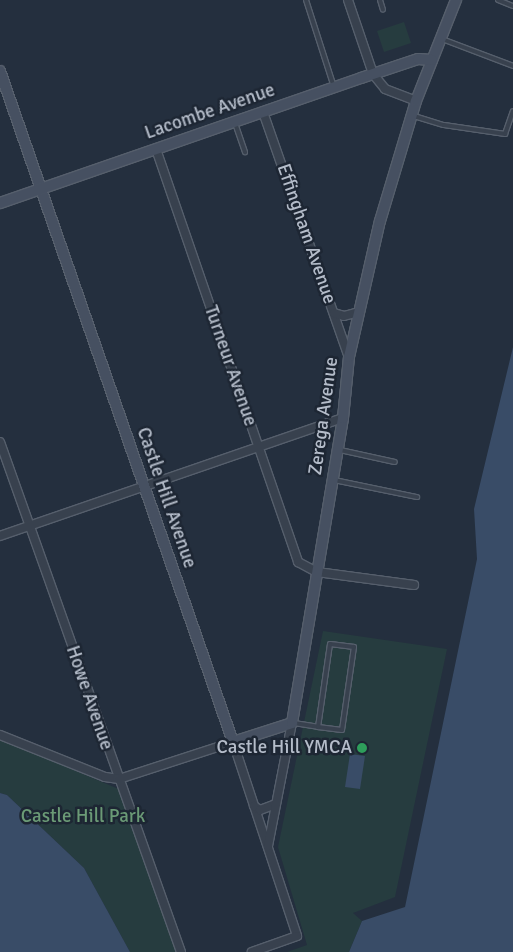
<!DOCTYPE html>
<html>
<head>
<meta charset="utf-8">
<style>
  body { margin:0 }
  #map { position:relative; width:513px; height:952px; overflow:hidden; background:#242f3e; font-family:Signika,sans-serif }
  div>[style] { position:absolute }
  .green>* { inset:0; background:#263c3f }
  .water>* { inset:0; background:#394c67 }
  .roads { filter:drop-shadow(1px 0 #565f6c) drop-shadow(-1px 0 #565f6c) drop-shadow(0 1px #565f6c) drop-shadow(0 -1px #565f6c) }
  .lane>* { height:4px; margin:-2px; padding:0 2px; transform-origin:2px; border-radius:2px; background:#38414e }
  .street>* { height:8px; margin:-4px; padding:0 4px; transform-origin:4px; border-radius:4px; background:#38414e }
  .secondary>* { height:10px; margin:-5px; padding:0 5px; transform-origin:5px; border-radius:5px; background:#465061 }
  .dots>* { width:14px; height:14px; translate:-50% -50%; box-sizing:border-box; border:2px solid #1d2633; border-radius:50% }
  span { translate:-50% -50%; white-space:nowrap; text-align:center; line-height:1.15; -webkit-text-stroke:5px #1d2633; paint-order:stroke }
  .street-label { font-size:19px; color:#b4bcc9 }
  .poi-label { font-size:19px; color:#b4bcc9 }
  .right { translate:-100% -50%; text-align:right }
  .park-label { font-size:19px; color:#6b9a76 }
</style>
</head>
<body>
<div id="map">
  <div class="green">
    <i style="clip-path:polygon(404px 22px,411px 43px,384px 52px,377px 31px)"></i>
    <i style="clip-path:polygon(323px 631px,447px 649px,395px 897px,353px 913px,362px 921px,349px 952px,287px 952px,307px 945px,278px 847px)"></i>
    <i style="clip-path:polygon(0 739px,121px 790px,177px 952px,130px 952px,84px 868px,7px 795px,0 793px)"></i>
  </div>
  <div class="water">
    <i style="clip-path:polygon(513px 347px,513px 952px,349px 952px,362px 921px,405px 907px,477px 559px,474px 509px)"></i>
    <i style="clip-path:polygon(350px 754px,365px 756px,360px 789px,345px 787px)"></i>
    <i style="clip-path:polygon(0 793px,7px 795px,84px 868px,130px 952px,0 952px)"></i>
  </div>
  <div class="roads">
    <div class="lane">
      <i style="left:306px;top:0;width:91px;rotate:72.2deg"></i>
      <i style="left:380px;top:0;width:10px;rotate:73deg"></i>
      <i style="left:498px;top:0;width:16px;rotate:22deg"></i>
      <i style="left:442px;top:39px;width:76px;rotate:20.8deg"></i>
      <i style="left:414px;top:116px;width:31px;rotate:17deg"></i>
      <i style="left:444px;top:125px;width:62px;rotate:8.4deg"></i>
      <i style="left:505px;top:134px;width:24px;rotate:-71deg"></i>
      <i style="left:235px;top:123px;width:31px;rotate:71deg"></i>
      <i style="left:340px;top:450px;width:56px;rotate:12.3deg"></i>
      <i style="left:334px;top:480px;width:85px;rotate:11.6deg"></i>
      <i style="left:294px;top:723px;width:24px;rotate:9deg"></i>
      <i style="left:318px;top:727px;width:24px;rotate:7deg"></i>
      <i style="left:342px;top:730px;width:84px;rotate:-81.8deg"></i>
      <i style="left:354px;top:647px;width:24px;rotate:-173deg"></i>
      <i style="left:330px;top:644px;width:84px;rotate:98.2deg"></i>
    </div>
    <div class="street">
      <i style="left:348px;top:0;width:78px;rotate:71.3deg"></i>
      <i style="left:373px;top:74px;width:19px;rotate:51deg"></i>
      <i style="left:385px;top:89px;width:33px;rotate:21deg"></i>
      <i style="left:263px;top:112px;width:260px;rotate:70.7deg"></i>
      <i style="left:156px;top:149px;width:437px;rotate:71deg"></i>
      <i style="left:298px;top:562px;width:21px;rotate:28deg"></i>
      <i style="left:317px;top:572px;width:98px;rotate:7.6deg"></i>
      <i style="left:334px;top:313px;width:10px;rotate:17deg"></i>
      <i style="left:344px;top:316px;width:16px;rotate:-15deg"></i>
      <i style="left:0;top:442px;width:541px;rotate:70.46deg"></i>
      <i style="left:0;top:536px;width:363px;rotate:-19deg"></i>
      <i style="left:0;top:735px;width:113px;rotate:21.8deg"></i>
      <i style="left:105px;top:777px;width:14px;rotate:8deg"></i>
      <i style="left:119px;top:779px;width:120px;rotate:-18deg"></i>
      <i style="left:233px;top:742px;width:204px;rotate:71.7deg"></i>
      <i style="left:297px;top:936px;width:48px;rotate:160.4deg"></i>
      <i style="left:254px;top:806px;width:7px;rotate:34deg"></i>
      <i style="left:260px;top:810px;width:17px;rotate:-21deg"></i>
      <i style="left:268px;top:846px;width:125px;rotate:-79deg"></i>
    </div>
    <div class="secondary">
      <i style="left:0;top:71px;width:710px;rotate:70.85deg"></i>
      <i style="left:233px;top:742px;width:62px;rotate:-17.9deg"></i>
      <i style="left:292px;top:723px;width:309px;rotate:-80.5deg"></i>
      <i style="left:343px;top:418px;width:61px;rotate:-84.4deg"></i>
      <i style="left:349px;top:357px;width:139px;rotate:-77.2deg"></i>
      <i style="left:380px;top:221px;width:125px;rotate:-73.3deg"></i>
      <i style="left:416px;top:101px;width:109px;rotate:-68.4deg"></i>
      <i style="left:0;top:203px;width:382px;rotate:-19.1deg"></i>
      <i style="left:361px;top:78px;width:60px;rotate:-18.4deg"></i>
      <i style="left:418px;top:59px;width:14px;rotate:4deg"></i>
    </div>
  </div>
  <div class="dots">
    <i style="left:362px;top:748px;background:#2e9e5b"></i>
  </div>
  <div class="street-label">
    <span style="left:210px;top:112px;rotate:-19deg">Lacombe Avenue</span>
    <span style="left:306px;top:234px;rotate:71deg">Effingham Avenue</span>
    <span style="left:230px;top:366px;rotate:71deg">Turneur Avenue</span>
    <span style="left:324px;top:416px;rotate:-82deg">Zerega Avenue</span>
    <span style="left:166px;top:498px;rotate:71deg">Castle Hill Avenue</span>
    <span style="left:89px;top:698px;rotate:71deg">Howe Avenue</span>
  </div>
  <div class="poi-label">
    <span class="right" style="left:352px;top:748px">Castle Hill YMCA</span>
  </div>
  <div class="park-label">
    <span style="left:83px;top:817px">Castle Hill Park</span>
  </div>
</div>
</body>
</html>
